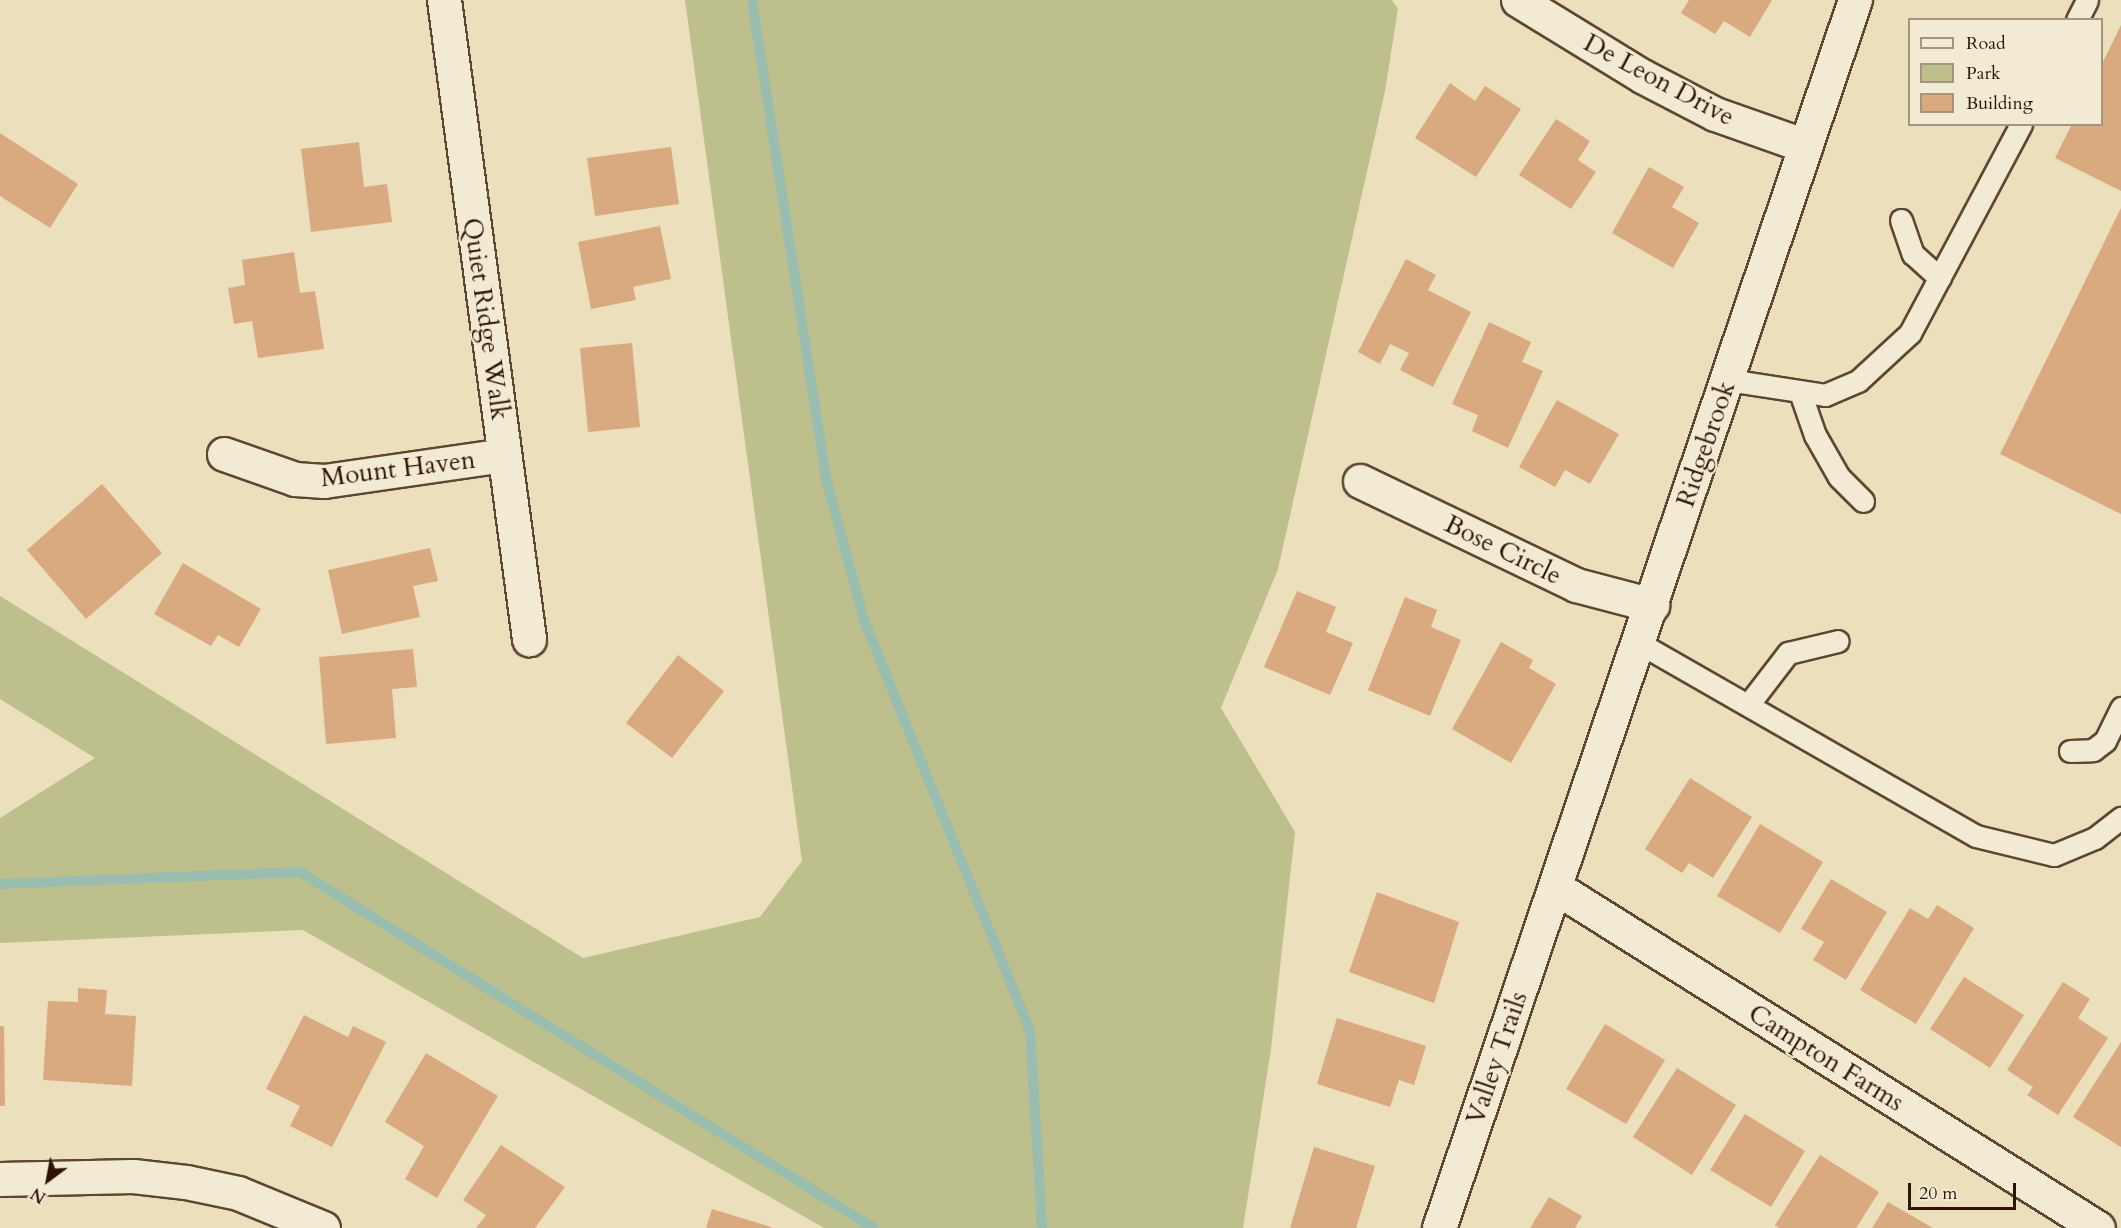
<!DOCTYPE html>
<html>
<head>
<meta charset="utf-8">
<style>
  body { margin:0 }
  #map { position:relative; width:2121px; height:1228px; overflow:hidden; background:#ecdfbb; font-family:Cardo,serif }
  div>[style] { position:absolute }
  .green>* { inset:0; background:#bdc08c }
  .stream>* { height:10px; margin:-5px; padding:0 5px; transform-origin:5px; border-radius:5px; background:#99bdaf }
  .building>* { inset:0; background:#d9aa80 }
  .roads { filter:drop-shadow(2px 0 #5d4732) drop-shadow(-2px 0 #5d4732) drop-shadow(0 2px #5d4732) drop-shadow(0 -2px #5d4732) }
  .lane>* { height:21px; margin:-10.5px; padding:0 10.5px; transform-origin:10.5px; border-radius:10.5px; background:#f3ead3 }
  .street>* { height:33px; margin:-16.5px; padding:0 16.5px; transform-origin:16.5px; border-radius:16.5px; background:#f3ead3 }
  .secondary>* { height:33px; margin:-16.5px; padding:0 16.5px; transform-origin:16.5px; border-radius:16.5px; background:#f3ead3 }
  span { translate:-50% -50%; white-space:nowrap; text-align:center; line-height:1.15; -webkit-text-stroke:4.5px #f3ead3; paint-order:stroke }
  .street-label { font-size:26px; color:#2d1404 }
  .legend { position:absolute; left:1908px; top:18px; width:195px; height:108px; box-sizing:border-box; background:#f3ead3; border:2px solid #a49480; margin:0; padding:8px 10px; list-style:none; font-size:18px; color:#2d1404 }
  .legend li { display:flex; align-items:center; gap:12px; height:30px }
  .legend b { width:30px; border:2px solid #a49480 }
  .north { position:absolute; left:18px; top:1150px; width:60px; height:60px; -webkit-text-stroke:4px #f3ead3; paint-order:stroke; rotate:212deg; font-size:16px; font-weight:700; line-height:24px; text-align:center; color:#2d1404 }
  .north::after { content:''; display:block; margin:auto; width:21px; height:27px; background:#2d1404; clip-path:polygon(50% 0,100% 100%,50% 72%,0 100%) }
  .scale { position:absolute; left:1908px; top:1183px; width:108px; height:27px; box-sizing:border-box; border:3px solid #2d1404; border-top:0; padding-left:8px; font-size:18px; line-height:21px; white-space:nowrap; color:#2d1404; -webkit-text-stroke:4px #f3ead3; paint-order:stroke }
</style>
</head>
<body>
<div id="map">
  <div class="green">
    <i style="clip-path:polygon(685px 0,1392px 0,1398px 9px,1385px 91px,1278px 569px,1221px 708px,1295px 832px,1271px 1049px,1243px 1228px,824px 1228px,303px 930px,0 943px,0 818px,95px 758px,0 699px,0 596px,583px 958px,760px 917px,802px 861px)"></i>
  </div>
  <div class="stream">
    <i style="left:752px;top:0;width:488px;rotate:81.2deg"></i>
    <i style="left:827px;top:482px;width:143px;rotate:75deg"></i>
    <i style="left:864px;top:620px;width:442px;rotate:68deg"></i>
    <i style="left:1030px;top:1030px;width:198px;rotate:86.5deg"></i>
    <i style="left:0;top:884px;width:300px;rotate:-2.3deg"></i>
    <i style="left:300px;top:872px;width:675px;rotate:31.81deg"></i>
  </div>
  <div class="building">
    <i style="clip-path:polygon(1689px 0,1772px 0,1750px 37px,1724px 21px,1715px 34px,1681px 13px)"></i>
    <i style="clip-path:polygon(2121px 25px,2121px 191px,2055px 158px,2072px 124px,2102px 124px,2102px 64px)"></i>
    <i style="clip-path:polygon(1450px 83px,1475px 101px,1485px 86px,1521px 109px,1476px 177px,1415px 138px)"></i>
    <i style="clip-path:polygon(1556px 119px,1590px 141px,1578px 160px,1596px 172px,1571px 209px,1519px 175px)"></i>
    <i style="clip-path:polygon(0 133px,78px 184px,50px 228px,0 196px)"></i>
    <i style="clip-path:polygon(359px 142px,364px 187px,387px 184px,392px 222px,311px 232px,301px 149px)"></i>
    <i style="clip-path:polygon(671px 147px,679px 204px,595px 216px,587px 158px)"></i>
    <i style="clip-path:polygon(1649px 167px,1684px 187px,1672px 207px,1699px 223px,1673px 268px,1612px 233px)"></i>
    <i style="clip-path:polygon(2121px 208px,2121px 514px,2000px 454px)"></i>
    <i style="clip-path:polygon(660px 226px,671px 279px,633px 287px,636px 300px,591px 309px,578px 242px)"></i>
    <i style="clip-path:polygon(294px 252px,300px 293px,315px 291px,324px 349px,258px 358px,252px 321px,234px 324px,228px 288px,245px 285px,242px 260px)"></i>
    <i style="clip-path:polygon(1406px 259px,1436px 275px,1428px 290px,1471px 312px,1433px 387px,1400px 370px,1409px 353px,1390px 344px,1380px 364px,1358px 352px)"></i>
    <i style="clip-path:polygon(1489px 322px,1531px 342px,1522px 362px,1543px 371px,1508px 448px,1472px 431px,1478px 415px,1452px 404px)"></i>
    <i style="clip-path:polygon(632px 343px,640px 427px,588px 432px,580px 348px)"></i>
    <i style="clip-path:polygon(1557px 400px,1619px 434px,1590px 484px,1565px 470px,1555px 487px,1519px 467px)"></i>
    <i style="clip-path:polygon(102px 484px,162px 553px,86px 619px,27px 550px)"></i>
    <i style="clip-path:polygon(430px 548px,438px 581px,413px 586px,420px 617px,342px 634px,328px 570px)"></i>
    <i style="clip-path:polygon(183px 563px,261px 609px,239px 647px,218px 635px,211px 646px,154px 614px)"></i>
    <i style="clip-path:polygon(1297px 591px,1336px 607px,1326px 632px,1353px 643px,1330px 695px,1264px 667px)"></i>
    <i style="clip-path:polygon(1405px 597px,1437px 610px,1431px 627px,1461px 640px,1430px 716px,1368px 690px)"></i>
    <i style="clip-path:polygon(1501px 642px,1533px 660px,1529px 668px,1556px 684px,1511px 763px,1452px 729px)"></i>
    <i style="clip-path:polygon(413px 649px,417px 687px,392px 689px,396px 738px,326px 744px,319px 657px)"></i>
    <i style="clip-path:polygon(678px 655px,724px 691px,672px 758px,626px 723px)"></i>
    <i style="clip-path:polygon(1690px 778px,1752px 817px,1713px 878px,1689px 863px,1682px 873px,1645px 849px)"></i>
    <i style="clip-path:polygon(1760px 824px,1823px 862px,1780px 933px,1717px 896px)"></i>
    <i style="clip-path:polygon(1831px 879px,1887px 912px,1846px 980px,1813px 960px,1824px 942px,1801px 929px)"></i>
    <i style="clip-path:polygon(1377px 892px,1459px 922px,1434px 1003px,1349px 972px)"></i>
    <i style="clip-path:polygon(1937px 905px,1974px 928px,1916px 1024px,1860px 990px,1910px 908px,1928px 919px)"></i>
    <i style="clip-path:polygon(1964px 977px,2024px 1015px,1990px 1068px,1930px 1029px)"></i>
    <i style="clip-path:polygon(2063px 982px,2090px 999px,2078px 1018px,2108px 1038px,2058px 1115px,2027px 1095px,2033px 1087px,2007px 1070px)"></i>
    <i style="clip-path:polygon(78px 988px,107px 990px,105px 1014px,136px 1016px,132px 1086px,43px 1080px,48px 1001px,78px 1002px)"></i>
    <i style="clip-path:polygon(304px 1015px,348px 1037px,353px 1026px,386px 1042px,332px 1147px,290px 1126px,300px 1106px,266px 1089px)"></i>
    <i style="clip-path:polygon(1337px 1018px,1426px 1046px,1414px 1085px,1399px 1080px,1390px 1107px,1317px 1084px)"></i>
    <i style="clip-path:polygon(1605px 1024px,1665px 1060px,1626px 1124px,1566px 1089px)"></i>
    <i style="clip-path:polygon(0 1026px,4px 1026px,5px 1106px,0 1106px)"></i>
    <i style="clip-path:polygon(2121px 1042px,2121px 1147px,2073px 1117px)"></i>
    <i style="clip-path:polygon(426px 1053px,498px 1096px,437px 1198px,405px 1179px,424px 1146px,385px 1122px)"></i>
    <i style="clip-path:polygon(1677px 1068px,1736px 1105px,1692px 1175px,1633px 1137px)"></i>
    <i style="clip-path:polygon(1745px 1114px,1805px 1151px,1771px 1207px,1710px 1170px)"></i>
    <i style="clip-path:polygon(501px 1145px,565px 1187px,535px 1228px,476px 1228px,486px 1215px,463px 1200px)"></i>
    <i style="clip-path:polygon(1314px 1147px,1375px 1166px,1356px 1228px,1290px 1228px)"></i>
    <i style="clip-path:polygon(1820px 1155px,1879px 1192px,1856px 1228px,1779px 1228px,1775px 1225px)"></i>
    <i style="clip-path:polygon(1549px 1197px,1582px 1216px,1575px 1228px,1530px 1228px)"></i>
    <i style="clip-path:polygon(1888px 1202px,1933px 1228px,1872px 1228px)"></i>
    <i style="clip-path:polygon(712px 1209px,771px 1227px,771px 1228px,706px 1228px)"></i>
  </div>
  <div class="roads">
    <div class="lane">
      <i style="left:2077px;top:20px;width:22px;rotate:-63deg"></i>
      <i style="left:1901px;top:220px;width:36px;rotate:71deg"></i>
      <i style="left:1913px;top:254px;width:36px;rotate:42deg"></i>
      <i style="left:1728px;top:380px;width:98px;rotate:8.8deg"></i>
      <i style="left:1825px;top:395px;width:36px;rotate:-23deg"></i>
      <i style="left:1858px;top:381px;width:71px;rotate:-42.7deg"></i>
      <i style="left:1910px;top:333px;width:237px;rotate:-62deg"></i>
      <i style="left:1800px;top:392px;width:46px;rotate:70.8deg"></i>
      <i style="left:1815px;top:435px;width:48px;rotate:60.3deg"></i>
      <i style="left:1839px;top:477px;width:34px;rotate:45deg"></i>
      <i style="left:1639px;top:643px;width:388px;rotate:29.8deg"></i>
      <i style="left:1976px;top:836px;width:80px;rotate:13.7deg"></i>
      <i style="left:2054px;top:855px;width:44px;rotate:-22.5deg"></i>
      <i style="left:2095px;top:838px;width:33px;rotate:-38deg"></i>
      <i style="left:1748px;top:705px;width:66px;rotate:-52.4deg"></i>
      <i style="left:1788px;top:653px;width:51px;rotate:-13.5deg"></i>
      <i style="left:2070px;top:751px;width:23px;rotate:-2deg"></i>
      <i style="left:2093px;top:750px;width:15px;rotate:-37deg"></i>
      <i style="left:2105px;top:741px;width:37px;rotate:-64deg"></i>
    </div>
    <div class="street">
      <i style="left:444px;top:0;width:645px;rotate:82.42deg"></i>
      <i style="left:1518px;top:0;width:145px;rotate:31.5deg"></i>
      <i style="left:1642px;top:76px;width:82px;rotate:27.5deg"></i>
      <i style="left:1715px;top:114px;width:96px;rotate:19.4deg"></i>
      <i style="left:224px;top:454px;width:75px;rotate:19.4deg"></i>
      <i style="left:295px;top:479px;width:29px;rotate:4deg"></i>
      <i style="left:324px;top:481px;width:182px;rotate:-8.2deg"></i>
      <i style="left:1360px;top:481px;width:240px;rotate:25.7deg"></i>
      <i style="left:1576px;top:585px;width:79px;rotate:14.7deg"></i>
      <i style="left:1555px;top:887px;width:641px;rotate:32.13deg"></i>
      <i style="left:0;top:1179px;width:133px;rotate:-1.3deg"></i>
      <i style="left:133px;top:1176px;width:53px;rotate:6.5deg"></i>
      <i style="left:186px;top:1182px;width:53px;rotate:11.9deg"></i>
      <i style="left:238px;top:1193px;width:92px;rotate:22.4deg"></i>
    </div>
    <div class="secondary">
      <i style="left:1439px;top:1228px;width:1297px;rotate:-71.29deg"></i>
    </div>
  </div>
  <div class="street-label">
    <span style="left:1659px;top:80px;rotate:28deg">De Leon Drive</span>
    <span style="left:486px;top:319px;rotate:82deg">Quiet Ridge Walk</span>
    <span style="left:1706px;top:444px;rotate:-71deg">Ridgebrook</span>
    <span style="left:398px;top:469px;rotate:-7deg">Mount Haven</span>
    <span style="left:1503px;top:550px;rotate:26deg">Bose Circle</span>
    <span style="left:1497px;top:1058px;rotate:-71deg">Valley Trails</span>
    <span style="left:1826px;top:1058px;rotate:32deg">Campton Farms</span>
  </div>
  <ul class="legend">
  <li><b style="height:8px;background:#f3ead3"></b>Road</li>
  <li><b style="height:16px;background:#bdc08c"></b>Park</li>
  <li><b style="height:16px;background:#d9aa80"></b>Building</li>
  </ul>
  <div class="north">N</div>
  <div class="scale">20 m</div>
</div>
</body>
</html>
